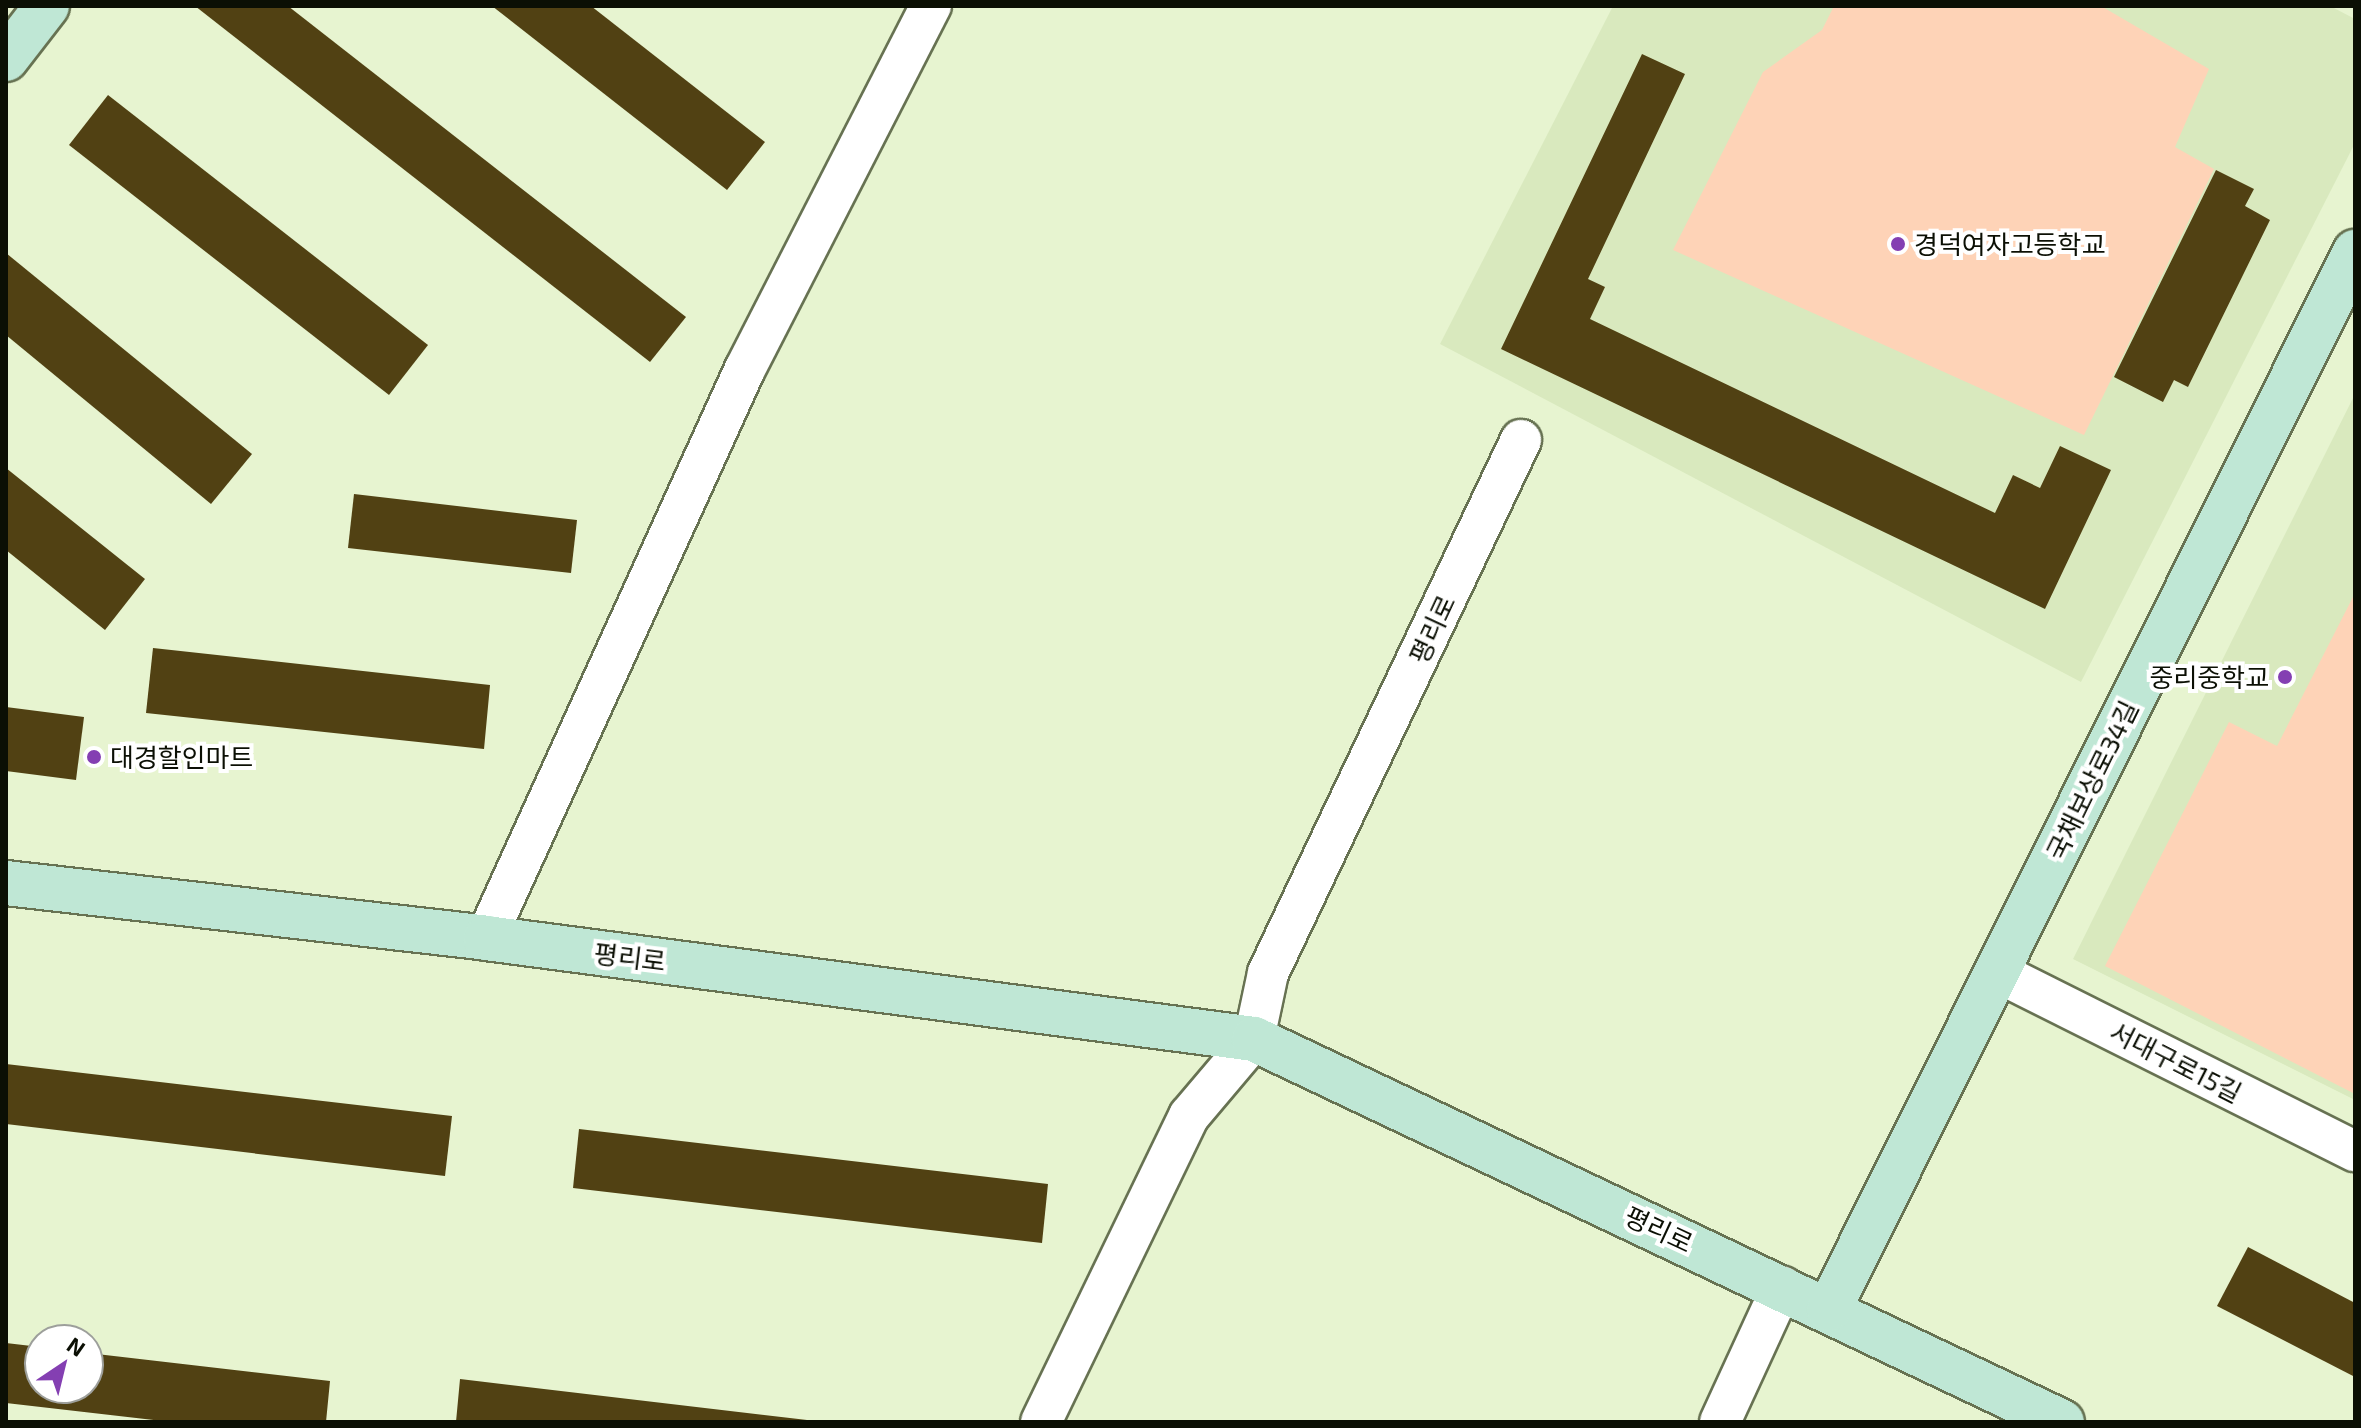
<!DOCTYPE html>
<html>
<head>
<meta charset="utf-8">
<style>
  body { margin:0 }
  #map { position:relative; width:2361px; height:1428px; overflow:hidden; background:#e7f4d0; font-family:"Exo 2","Noto Sans KR",sans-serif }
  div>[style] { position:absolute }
  .built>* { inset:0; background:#d9e9be }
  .green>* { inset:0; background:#fed3b7 }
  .building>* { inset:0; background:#514113 }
  .roads { filter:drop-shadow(2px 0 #677252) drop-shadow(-2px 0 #677252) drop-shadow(0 2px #677252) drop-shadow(0 -2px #677252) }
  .street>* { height:40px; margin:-20px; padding:0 20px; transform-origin:20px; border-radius:20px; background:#fff }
  .secondary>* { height:44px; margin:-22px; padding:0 22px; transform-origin:22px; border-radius:22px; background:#bfe7d5 }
  .dots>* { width:22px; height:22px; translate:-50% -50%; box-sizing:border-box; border:4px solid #fff; border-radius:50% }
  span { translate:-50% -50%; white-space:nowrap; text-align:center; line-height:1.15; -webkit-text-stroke:8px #fff; paint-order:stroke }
  .poi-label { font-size:26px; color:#0b0f04 }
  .left { translate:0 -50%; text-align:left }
  .right { translate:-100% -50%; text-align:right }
  .street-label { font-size:26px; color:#0b0f04 }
  .frame { position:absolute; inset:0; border:8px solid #0b0f04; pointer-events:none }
  .north { position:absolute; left:24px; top:1324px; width:80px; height:80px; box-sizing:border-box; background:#fff; border:2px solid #9d9f9b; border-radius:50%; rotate:35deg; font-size:22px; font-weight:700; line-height:32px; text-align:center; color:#0b0f04 }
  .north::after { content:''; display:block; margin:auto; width:28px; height:36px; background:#843fb2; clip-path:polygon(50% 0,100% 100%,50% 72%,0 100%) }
</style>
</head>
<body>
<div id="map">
  <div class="built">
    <i style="clip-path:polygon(1613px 6px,2330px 6px,2355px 19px,2355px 143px,2081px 682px,1440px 344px)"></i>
    <i style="clip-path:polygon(2355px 394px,2355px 1100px,2073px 959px)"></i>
  </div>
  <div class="green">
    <i style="clip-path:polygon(1834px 6px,2101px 6px,2209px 69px,2175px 147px,2214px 169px,2084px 435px,1673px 250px,1763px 72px,1822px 30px)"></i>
    <i style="clip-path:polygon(2355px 593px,2355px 1094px,2105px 966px,2229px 722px,2277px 746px)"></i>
  </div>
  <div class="building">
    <i style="clip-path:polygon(195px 6px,288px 6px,686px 317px,650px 362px)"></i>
    <i style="clip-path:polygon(492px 6px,591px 6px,765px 142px,727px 190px)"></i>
    <i style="clip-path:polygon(1642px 54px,1685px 74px,1588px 279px,1605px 287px,1590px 319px,1995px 513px,2013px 475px,2040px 488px,2060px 446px,2111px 470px,2045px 609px,1501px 349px)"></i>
    <i style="clip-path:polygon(108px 95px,428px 345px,389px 395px,69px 145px)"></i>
    <i style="clip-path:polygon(2216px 170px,2254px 189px,2245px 206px,2270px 220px,2188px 387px,2174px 380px,2163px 402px,2114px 377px)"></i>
    <i style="clip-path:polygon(6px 253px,252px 454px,211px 504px,6px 335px)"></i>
    <i style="clip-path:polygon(6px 468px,145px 579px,105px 630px,6px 550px)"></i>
    <i style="clip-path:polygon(354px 494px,577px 520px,571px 573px,348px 548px)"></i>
    <i style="clip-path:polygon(153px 648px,490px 685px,484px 749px,146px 713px)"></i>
    <i style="clip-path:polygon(6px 707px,84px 717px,76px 780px,6px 771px)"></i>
    <i style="clip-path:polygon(6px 1064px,452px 1116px,445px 1176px,6px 1124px)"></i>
    <i style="clip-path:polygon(579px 1129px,1048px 1184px,1042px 1243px,573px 1188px)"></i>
    <i style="clip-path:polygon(2248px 1247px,2355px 1303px,2355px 1377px,2217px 1306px)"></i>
    <i style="clip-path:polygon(6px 1343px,40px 1347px,40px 1388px,88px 1388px,88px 1353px,330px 1381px,326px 1422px,171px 1422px,6px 1403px)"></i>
    <i style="clip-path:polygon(460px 1379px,807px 1420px,807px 1422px,456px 1422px)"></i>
  </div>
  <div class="roads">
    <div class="street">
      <i style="left:486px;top:938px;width:625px;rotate:-65.53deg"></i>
      <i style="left:745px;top:369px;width:408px;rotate:-62.9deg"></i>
      <i style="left:1997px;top:972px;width:400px;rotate:26.6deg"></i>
      <i style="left:1041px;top:1422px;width:340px;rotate:-64.2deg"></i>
      <i style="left:1189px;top:1116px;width:101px;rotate:-49.8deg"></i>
      <i style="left:1254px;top:1039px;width:67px;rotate:-78deg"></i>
      <i style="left:1268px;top:973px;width:590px;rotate:-64.61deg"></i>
      <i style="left:1720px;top:1422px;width:149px;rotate:-65.3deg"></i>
    </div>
    <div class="secondary">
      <i style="left:6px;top:59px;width:67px;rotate:-52.3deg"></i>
      <i style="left:6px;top:883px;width:483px;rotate:6.5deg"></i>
      <i style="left:486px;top:938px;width:775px;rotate:7.49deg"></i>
      <i style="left:1254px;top:1039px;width:894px;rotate:25.36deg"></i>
      <i style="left:1829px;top:1309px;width:1181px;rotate:-63.54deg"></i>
    </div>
  </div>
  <div class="dots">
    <i style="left:1898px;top:244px;background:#843fb2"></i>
    <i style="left:2285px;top:677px;background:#843fb2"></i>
    <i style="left:94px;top:757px;background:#843fb2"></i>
  </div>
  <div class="poi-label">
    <span class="left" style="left:1914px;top:244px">경덕여자고등학교</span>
    <span class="right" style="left:2269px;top:677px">중리중학교</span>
    <span class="left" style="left:110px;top:757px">대경할인마트</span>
  </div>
  <div class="street-label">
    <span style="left:1432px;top:629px;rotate:-65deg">평리로</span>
    <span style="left:2092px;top:780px;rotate:-64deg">국채보상로34길</span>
    <span style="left:630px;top:957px;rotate:7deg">평리로</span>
    <span style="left:2176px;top:1062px;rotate:27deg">서대구로15길</span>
    <span style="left:1659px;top:1229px;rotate:25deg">평리로</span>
  </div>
  <div class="frame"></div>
  <div class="north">N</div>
</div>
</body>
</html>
